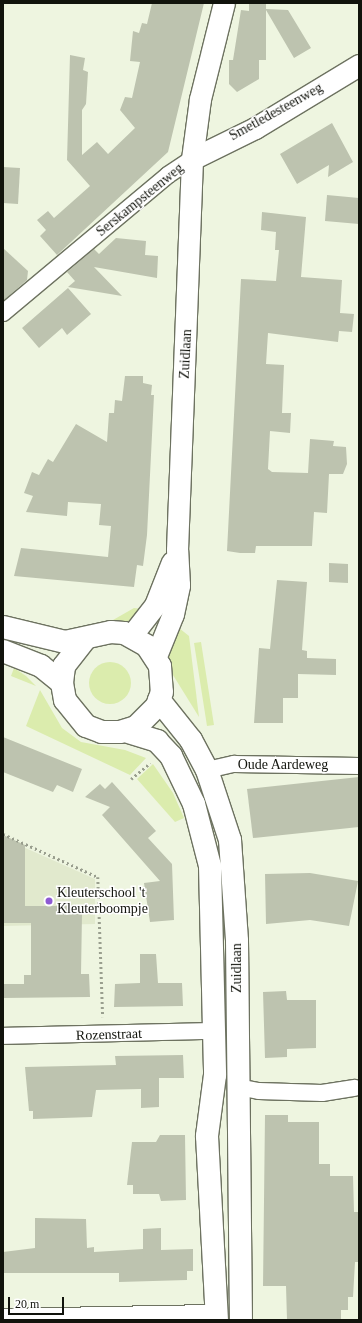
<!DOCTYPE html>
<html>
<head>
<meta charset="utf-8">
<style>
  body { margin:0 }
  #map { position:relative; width:362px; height:1323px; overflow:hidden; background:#eef5e0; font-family:Georgia,serif }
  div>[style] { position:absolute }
  .built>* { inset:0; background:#e1e9cd }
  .green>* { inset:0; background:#dbecad }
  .round { border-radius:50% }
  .building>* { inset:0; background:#bdc3af }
  .path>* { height:2.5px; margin-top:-1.25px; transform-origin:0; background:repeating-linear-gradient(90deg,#999e8e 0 2px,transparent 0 5px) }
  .roads { filter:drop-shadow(1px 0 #6d7260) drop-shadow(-1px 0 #6d7260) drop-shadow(0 1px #6d7260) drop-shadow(0 -1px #6d7260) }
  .minor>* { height:16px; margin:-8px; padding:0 8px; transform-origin:8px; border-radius:8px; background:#fff }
  .tertiary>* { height:21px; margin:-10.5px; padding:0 10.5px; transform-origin:10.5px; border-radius:10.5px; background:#fff }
  .secondary>* { height:22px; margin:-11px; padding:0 11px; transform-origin:11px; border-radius:11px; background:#fff }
  .dots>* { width:11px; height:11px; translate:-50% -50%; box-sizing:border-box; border:2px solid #fff; border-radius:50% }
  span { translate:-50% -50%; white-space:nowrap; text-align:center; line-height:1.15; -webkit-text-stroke:3px #fff; paint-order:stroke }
  .street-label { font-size:14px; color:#11130c }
  .poi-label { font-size:14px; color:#11130c }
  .left { translate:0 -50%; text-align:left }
  .frame { position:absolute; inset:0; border:4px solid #11130c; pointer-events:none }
  .scale { position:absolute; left:8px; top:1297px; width:56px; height:18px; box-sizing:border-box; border:2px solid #11130c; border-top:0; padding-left:5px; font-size:12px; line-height:14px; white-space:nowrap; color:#11130c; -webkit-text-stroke:3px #fff; paint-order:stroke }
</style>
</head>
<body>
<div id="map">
  <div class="built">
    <i style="clip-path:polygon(3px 838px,95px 879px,95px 924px,3px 926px)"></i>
  </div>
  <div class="green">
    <i style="clip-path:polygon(134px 608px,143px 609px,127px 622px,113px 624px,113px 620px)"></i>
    <i style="clip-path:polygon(179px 628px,189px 636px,199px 717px,168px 667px,170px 643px)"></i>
    <i style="clip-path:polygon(201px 642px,214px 725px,207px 726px,194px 643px)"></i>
    <i class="round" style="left:89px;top:662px;width:42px;height:42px"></i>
    <i style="clip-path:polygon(14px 668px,26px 676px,36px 686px,11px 676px)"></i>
    <i style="clip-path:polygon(40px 690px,62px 728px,81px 742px,125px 750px,146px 758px,130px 775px,26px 726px)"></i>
    <i style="clip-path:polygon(153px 764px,173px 793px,184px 818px,175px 822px,137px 779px)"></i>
  </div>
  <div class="building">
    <i style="clip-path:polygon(152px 3px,204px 3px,168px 152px,57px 255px,40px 236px,46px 230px,37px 220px,48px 211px,54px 218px,90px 186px,67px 160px,70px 55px,85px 58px,83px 70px,88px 72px,86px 104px,82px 110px,82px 155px,97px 142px,108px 154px,135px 128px,120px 110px,125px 97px,132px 98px,140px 62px,130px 61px,133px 31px,139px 33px,142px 23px,147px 24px)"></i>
    <i style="clip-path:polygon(249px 3px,266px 3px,266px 9px,288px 10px,311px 48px,294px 58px,266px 10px,266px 60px,259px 60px,259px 79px,237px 92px,229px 84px,229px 60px,233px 60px,241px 10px,249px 11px)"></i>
    <i style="clip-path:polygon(332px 123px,353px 162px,328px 177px,329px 165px,297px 184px,280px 154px)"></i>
    <i style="clip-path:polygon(3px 167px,20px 168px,18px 204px,3px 203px)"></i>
    <i style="clip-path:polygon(327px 195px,359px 198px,359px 224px,325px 221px)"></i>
    <i style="clip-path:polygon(262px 212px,306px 217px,301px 277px,342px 280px,340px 313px,354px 314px,352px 332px,339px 331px,338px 342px,268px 333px,266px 364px,284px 365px,282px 413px,291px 413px,290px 433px,270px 431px,268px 469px,272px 472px,308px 473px,310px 439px,334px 441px,333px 446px,346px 447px,347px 464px,343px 474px,329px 474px,327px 513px,314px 512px,312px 546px,256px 546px,255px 553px,240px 553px,227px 551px,241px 279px,276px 281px,279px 250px,275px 250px,276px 232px,261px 230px)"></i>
    <i style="clip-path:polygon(116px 238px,146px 241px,145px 255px,158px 256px,157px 278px,94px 267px,122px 296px,68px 287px,75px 281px,67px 272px,94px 249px,99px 254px)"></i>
    <i style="clip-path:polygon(3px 248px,28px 271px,27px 280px,3px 301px)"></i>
    <i style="clip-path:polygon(68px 288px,91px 314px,67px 335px,62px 328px,39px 348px,22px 328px)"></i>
    <i style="clip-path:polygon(125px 376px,143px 376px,143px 383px,152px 385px,151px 395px,154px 395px,147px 535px,143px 566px,137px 565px,134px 587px,14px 576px,21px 548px,108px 557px,111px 526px,99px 525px,101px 504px,68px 502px,67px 516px,26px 512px,33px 496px,24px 493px,32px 472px,39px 475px,48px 459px,53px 462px,76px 424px,107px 442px,109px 413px,114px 413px,115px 400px,122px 401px)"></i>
    <i style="clip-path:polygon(329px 563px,348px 564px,348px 583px,329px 582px)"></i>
    <i style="clip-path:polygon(277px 580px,307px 582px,302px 650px,307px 651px,307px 658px,336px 659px,336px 675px,298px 674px,298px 698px,283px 698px,283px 723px,254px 723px,259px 648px,270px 649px)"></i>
    <i style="clip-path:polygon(3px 737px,82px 769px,73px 792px,57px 785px,53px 792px,3px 772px)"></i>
    <i style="clip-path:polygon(359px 777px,359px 827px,253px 838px,247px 789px)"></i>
    <i style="clip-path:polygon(112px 782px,156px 831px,148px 838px,172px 864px,174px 920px,150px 922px,144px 883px,160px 881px,102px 815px,110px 807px,85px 797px,100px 784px,105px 789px)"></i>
    <i style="clip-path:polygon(3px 835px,25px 845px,25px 906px,74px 906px,74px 914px,82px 914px,81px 974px,89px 974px,90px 997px,3px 998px,3px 984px,24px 984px,24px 975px,31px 975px,31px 923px,3px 923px)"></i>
    <i style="clip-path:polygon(310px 873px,358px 881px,349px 926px,310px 920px,266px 924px,265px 874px)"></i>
    <i style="clip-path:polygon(140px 954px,156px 954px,158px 983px,182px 983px,183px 1006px,114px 1007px,115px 984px,140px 983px)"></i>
    <i style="clip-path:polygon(286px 991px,287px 1000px,316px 1000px,316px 1048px,287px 1049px,287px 1057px,265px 1058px,263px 992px)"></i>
    <i style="clip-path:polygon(183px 1055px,184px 1078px,159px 1078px,159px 1107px,141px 1108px,141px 1089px,96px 1090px,92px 1117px,33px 1119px,33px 1111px,29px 1111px,25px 1067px,116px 1065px,115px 1056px)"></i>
    <i style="clip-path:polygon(265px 1115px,288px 1115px,288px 1122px,319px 1122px,319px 1164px,330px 1164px,330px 1176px,353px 1176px,354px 1212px,359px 1212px,359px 1262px,355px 1262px,353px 1297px,348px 1297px,348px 1310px,341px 1310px,341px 1320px,287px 1320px,286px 1286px,263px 1286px)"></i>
    <i style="clip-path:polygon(160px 1135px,185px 1135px,186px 1200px,161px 1201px,159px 1194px,133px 1194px,133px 1185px,127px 1185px,132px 1142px,156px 1142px)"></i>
    <i style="clip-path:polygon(35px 1218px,86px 1219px,87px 1248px,94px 1247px,94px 1252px,143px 1249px,143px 1229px,161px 1228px,161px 1250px,193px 1249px,193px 1271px,187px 1271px,187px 1280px,119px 1282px,119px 1273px,3px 1273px,3px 1252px,35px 1248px)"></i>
  </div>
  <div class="path">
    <i style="left:131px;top:779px;width:25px;rotate:-40deg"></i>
    <i style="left:3px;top:834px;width:104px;rotate:24.4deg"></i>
    <i style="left:98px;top:877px;width:140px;rotate:88deg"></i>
  </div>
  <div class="roads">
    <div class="minor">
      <i style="left:3px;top:313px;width:215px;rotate:-39.9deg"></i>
      <i style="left:168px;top:175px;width:29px;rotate:-34deg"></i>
      <i style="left:207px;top:770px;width:28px;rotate:-13deg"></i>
      <i style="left:234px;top:764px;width:125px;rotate:0.9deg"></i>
      <i style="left:3px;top:1036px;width:212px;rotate:-1.4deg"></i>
      <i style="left:238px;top:1087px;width:21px;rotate:11deg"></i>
      <i style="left:259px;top:1091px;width:63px;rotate:1.8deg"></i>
      <i style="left:322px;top:1093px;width:33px;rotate:-9deg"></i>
      <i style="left:3px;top:1317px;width:214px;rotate:-1.1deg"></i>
    </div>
    <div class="tertiary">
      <i style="left:192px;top:159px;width:70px;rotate:-26.2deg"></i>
      <i style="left:255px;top:128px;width:122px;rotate:-31.2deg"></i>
      <i style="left:131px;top:636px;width:39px;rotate:-52deg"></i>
      <i style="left:155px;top:605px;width:46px;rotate:-68.4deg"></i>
      <i style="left:156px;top:656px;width:45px;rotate:-68deg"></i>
      <i style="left:173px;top:614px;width:30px;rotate:-78deg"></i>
      <i style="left:179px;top:585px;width:35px;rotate:-93deg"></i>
      <i style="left:177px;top:550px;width:391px;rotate:-87.8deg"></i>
      <i style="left:192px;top:159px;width:61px;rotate:-82.4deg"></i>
      <i style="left:200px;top:99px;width:99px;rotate:-76deg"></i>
    </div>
    <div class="secondary">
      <i style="left:3px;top:627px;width:64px;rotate:13.6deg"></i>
      <i style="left:65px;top:642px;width:47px;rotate:-12.3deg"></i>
      <i style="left:111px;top:632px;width:13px;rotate:4deg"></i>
      <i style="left:124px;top:633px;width:26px;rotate:29deg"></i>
      <i style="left:147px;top:646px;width:24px;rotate:57deg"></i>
      <i style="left:160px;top:666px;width:26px;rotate:86deg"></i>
      <i style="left:162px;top:692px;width:15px;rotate:110deg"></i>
      <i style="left:157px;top:706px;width:30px;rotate:135deg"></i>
      <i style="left:136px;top:727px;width:17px;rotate:163deg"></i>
      <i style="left:120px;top:732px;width:18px;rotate:180deg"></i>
      <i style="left:102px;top:732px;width:17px;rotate:-159deg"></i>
      <i style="left:86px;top:726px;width:33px;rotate:-129deg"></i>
      <i style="left:65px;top:700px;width:17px;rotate:-100deg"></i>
      <i style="left:62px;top:683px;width:17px;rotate:-83deg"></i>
      <i style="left:64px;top:666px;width:34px;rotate:-52deg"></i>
      <i style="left:3px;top:651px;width:41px;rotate:21.5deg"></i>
      <i style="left:41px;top:666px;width:27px;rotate:39deg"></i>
      <i style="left:159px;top:700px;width:51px;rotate:51.3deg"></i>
      <i style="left:191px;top:740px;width:34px;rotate:62deg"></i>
      <i style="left:207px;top:770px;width:74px;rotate:71.8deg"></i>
      <i style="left:230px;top:840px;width:101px;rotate:86deg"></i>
      <i style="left:237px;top:941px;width:379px;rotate:89.4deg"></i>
      <i style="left:125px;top:731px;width:34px;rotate:17deg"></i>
      <i style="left:157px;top:741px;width:21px;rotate:47deg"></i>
      <i style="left:171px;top:756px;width:53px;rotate:64.4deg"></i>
      <i style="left:194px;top:804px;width:64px;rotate:75.5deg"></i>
      <i style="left:210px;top:866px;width:209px;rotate:88.6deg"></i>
      <i style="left:215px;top:1075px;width:62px;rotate:97.5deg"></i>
      <i style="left:207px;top:1136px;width:184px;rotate:86.9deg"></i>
    </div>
  </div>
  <div class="dots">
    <i style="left:49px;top:901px;background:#8e5ad3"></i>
  </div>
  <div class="street-label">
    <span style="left:276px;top:112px;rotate:-29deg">Smetledesteenweg</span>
    <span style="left:140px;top:200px;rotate:-39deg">Serskampsteenweg</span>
    <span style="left:186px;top:354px;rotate:-87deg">Zuidlaan</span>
    <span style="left:283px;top:765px">Oude Aardeweg</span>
    <span style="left:237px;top:968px;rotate:-90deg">Zuidlaan</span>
    <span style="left:109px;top:1035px;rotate:-2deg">Rozenstraat</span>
  </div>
  <div class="poi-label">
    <span class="left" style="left:57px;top:901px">Kleuterschool 't<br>Kleuterboompje</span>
  </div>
  <div class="frame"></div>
  <div class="scale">20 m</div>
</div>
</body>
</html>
